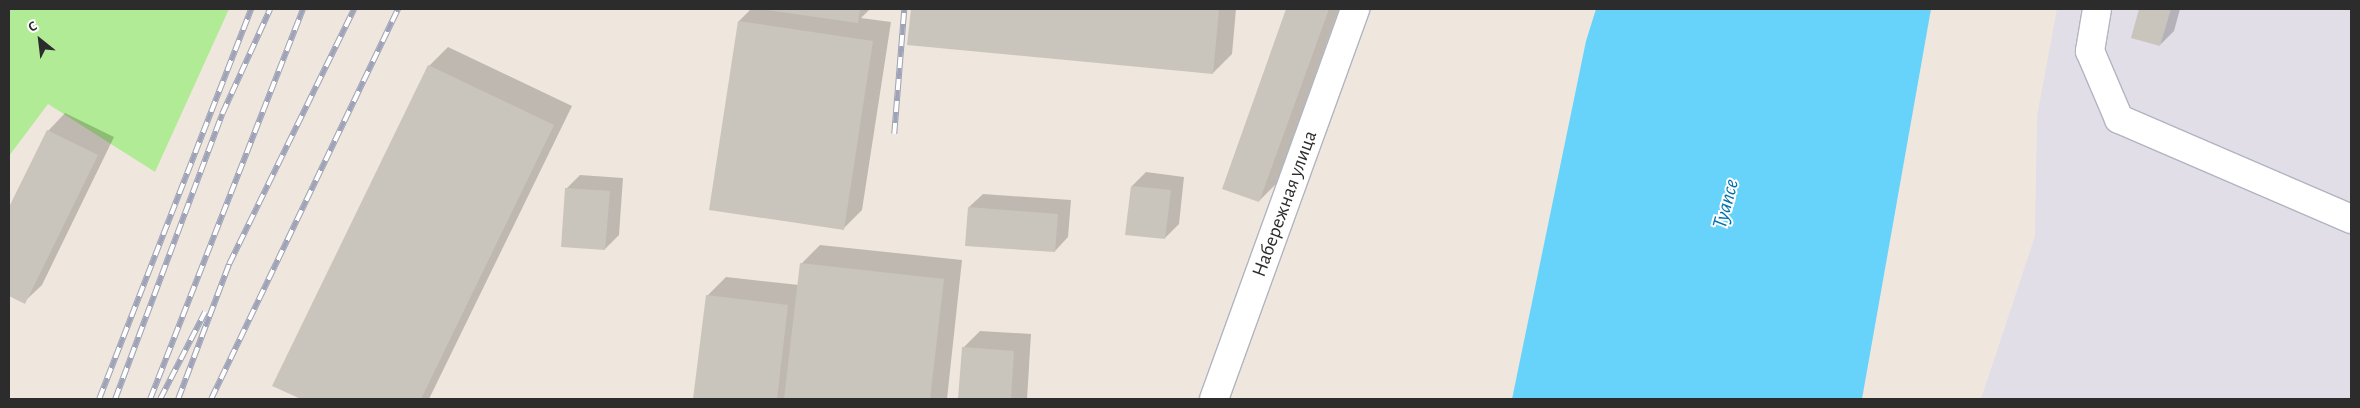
<!DOCTYPE html>
<html>
<head>
<meta charset="utf-8">
<style>
  body { margin:0 }
  #map { position:relative; width:2360px; height:408px; overflow:hidden; background:#efe7dd; font-family:"Alegreya Sans",sans-serif }
  div>[style] { position:absolute }
  .industrial>* { inset:0; background:#e1dee7 }
  .green>* { inset:0; background:#b2eb95 }
  .water>* { inset:0; background:#67d3fb }
  .shadow>* { inset:0; background:#0003 }
  .building>* { inset:0; background:#cac5bc }
  .roads { filter:drop-shadow(1px 0 #b1b4c1) drop-shadow(-1px 0 #b1b4c1) drop-shadow(0 1px #b1b4c1) drop-shadow(0 -1px #b1b4c1) }
  .minor>* { height:28px; margin:-14px; padding:0 14px; transform-origin:14px; border-radius:14px; background:#fff }
  .rail>* { height:5.5px; margin-top:-2.75px; transform-origin:0; background:repeating-linear-gradient(90deg,#fff 0 11px,#9fa3b8 0 22px); box-sizing:border-box; border-block:1px solid #9fa3b8 }
  span { translate:-50% -50%; white-space:nowrap; text-align:center; line-height:1.15; -webkit-text-stroke:4px #fff; paint-order:stroke }
  .street-label { font-size:20px; color:#2c2c2c }
  .water-label { font-size:21px; color:#0071ac; font-style:italic }
  .frame { position:absolute; inset:0; border:10px solid #2c2c2c; pointer-events:none }
  .north { position:absolute; left:15px; top:15px; width:50px; height:50px; -webkit-text-stroke:4px #fff; paint-order:stroke; rotate:331deg; font-size:14px; font-weight:700; line-height:20px; text-align:center; color:#2c2c2c }
  .north::after { content:''; display:block; margin:auto; width:18px; height:22px; background:#2c2c2c; clip-path:polygon(50% 0,100% 100%,50% 72%,0 100%) }
</style>
</head>
<body>
<div id="map">
  <div class="industrial">
    <i style="clip-path:polygon(2057px 9px,2351px 9px,2351px 399px,1981px 399px,2035px 236px,2037px 116px)"></i>
  </div>
  <div class="green">
    <i style="clip-path:polygon(9px 9px,229px 9px,155px 172px,48px 104px,9px 156px)"></i>
  </div>
  <div class="water">
    <i style="clip-path:polygon(1596px 9px,1931px 9px,1862px 399px,1512px 399px,1586px 41px)"></i>
  </div>
  <div class="shadow">
    <i style="clip-path:polygon(751px 9px,870px 9px,861px 18px,891px 22px,862px 210px,843px 229px,739px 21px)"></i>
    <i style="clip-path:polygon(912px 9px,1236px 9px,1232px 54px,1213px 73px,909px 44px)"></i>
    <i style="clip-path:polygon(1287px 9px,1339px 9px,1276px 184px,1259px 201px,1223px 188px)"></i>
    <i style="clip-path:polygon(2141px 9px,2180px 9px,2174px 31px,2160px 45px,2132px 37px)"></i>
    <i style="clip-path:polygon(448px 47px,572px 106px,429px 399px,304px 399px,274px 385px,429px 66px)"></i>
    <i style="clip-path:polygon(65px 113px,114px 137px,42px 285px,24px 302px,9px 295px,9px 210px,48px 131px)"></i>
    <i style="clip-path:polygon(1146px 172px,1184px 177px,1179px 224px,1165px 238px,1132px 186px)"></i>
    <i style="clip-path:polygon(580px 175px,623px 178px,619px 235px,605px 249px,566px 189px)"></i>
    <i style="clip-path:polygon(983px 194px,1071px 200px,1068px 237px,1055px 251px,969px 207px)"></i>
    <i style="clip-path:polygon(820px 245px,962px 260px,947px 399px,695px 399px,707px 296px,726px 277px,799px 285px,801px 264px)"></i>
    <i style="clip-path:polygon(980px 331px,1031px 334px,1027px 399px,959px 399px,963px 348px)"></i>
  </div>
  <div class="building">
    <i style="clip-path:polygon(761px 9px,860px 9px,858px 23px)"></i>
    <i style="clip-path:polygon(911px 9px,1219px 9px,1213px 74px,907px 45px)"></i>
    <i style="clip-path:polygon(1286px 9px,1329px 9px,1259px 202px,1222px 189px)"></i>
    <i style="clip-path:polygon(2139px 9px,2171px 9px,2160px 46px,2131px 38px)"></i>
    <i style="clip-path:polygon(738px 21px,873px 41px,844px 230px,709px 210px)"></i>
    <i style="clip-path:polygon(428px 65px,554px 125px,421px 399px,301px 399px,272px 386px)"></i>
    <i style="clip-path:polygon(47px 130px,98px 155px,25px 304px,9px 296px,9px 207px)"></i>
    <i style="clip-path:polygon(1131px 186px,1171px 190px,1165px 239px,1125px 235px)"></i>
    <i style="clip-path:polygon(565px 188px,610px 191px,605px 250px,561px 247px)"></i>
    <i style="clip-path:polygon(968px 207px,1058px 214px,1055px 252px,965px 246px)"></i>
    <i style="clip-path:polygon(800px 263px,944px 279px,930px 399px,784px 399px)"></i>
    <i style="clip-path:polygon(706px 295px,788px 305px,777px 399px,693px 399px)"></i>
    <i style="clip-path:polygon(962px 347px,1014px 351px,1011px 399px,958px 399px)"></i>
  </div>
  <div class="roads">
    <div class="minor">
      <i style="left:2097px;top:9px;width:43px;rotate:99.5deg"></i>
      <i style="left:2090px;top:51px;width:74px;rotate:66.9deg"></i>
      <i style="left:2119px;top:119px;width:253px;rotate:23.3deg"></i>
      <i style="left:1214px;top:399px;width:415px;rotate:-70.1deg"></i>
    </div>
  </div>
  <div class="rail">
    <i style="left:894px;top:134px;width:125px;rotate:-85.4deg"></i>
    <i style="left:99px;top:399px;width:419px;rotate:-68.7deg"></i>
    <i style="left:115px;top:399px;width:304px;rotate:-69.4deg"></i>
    <i style="left:222px;top:114px;width:115px;rotate:-65.4deg"></i>
    <i style="left:150px;top:399px;width:419px;rotate:-68.6deg"></i>
    <i style="left:160px;top:399px;width:98px;rotate:-62.7deg"></i>
    <i style="left:178px;top:399px;width:144px;rotate:-69.3deg"></i>
    <i style="left:229px;top:264px;width:284px;rotate:-63.9deg"></i>
    <i style="left:211px;top:399px;width:433px;rotate:-64.4deg"></i>
  </div>
  <div class="street-label">
    <span style="left:1285px;top:204px;rotate:-70deg">Набережная улица</span>
  </div>
  <div class="water-label">
    <span style="left:1726px;top:204px;rotate:-75deg">Туапсе</span>
  </div>
  <div class="frame"></div>
  <div class="north">С</div>
</div>
</body>
</html>
